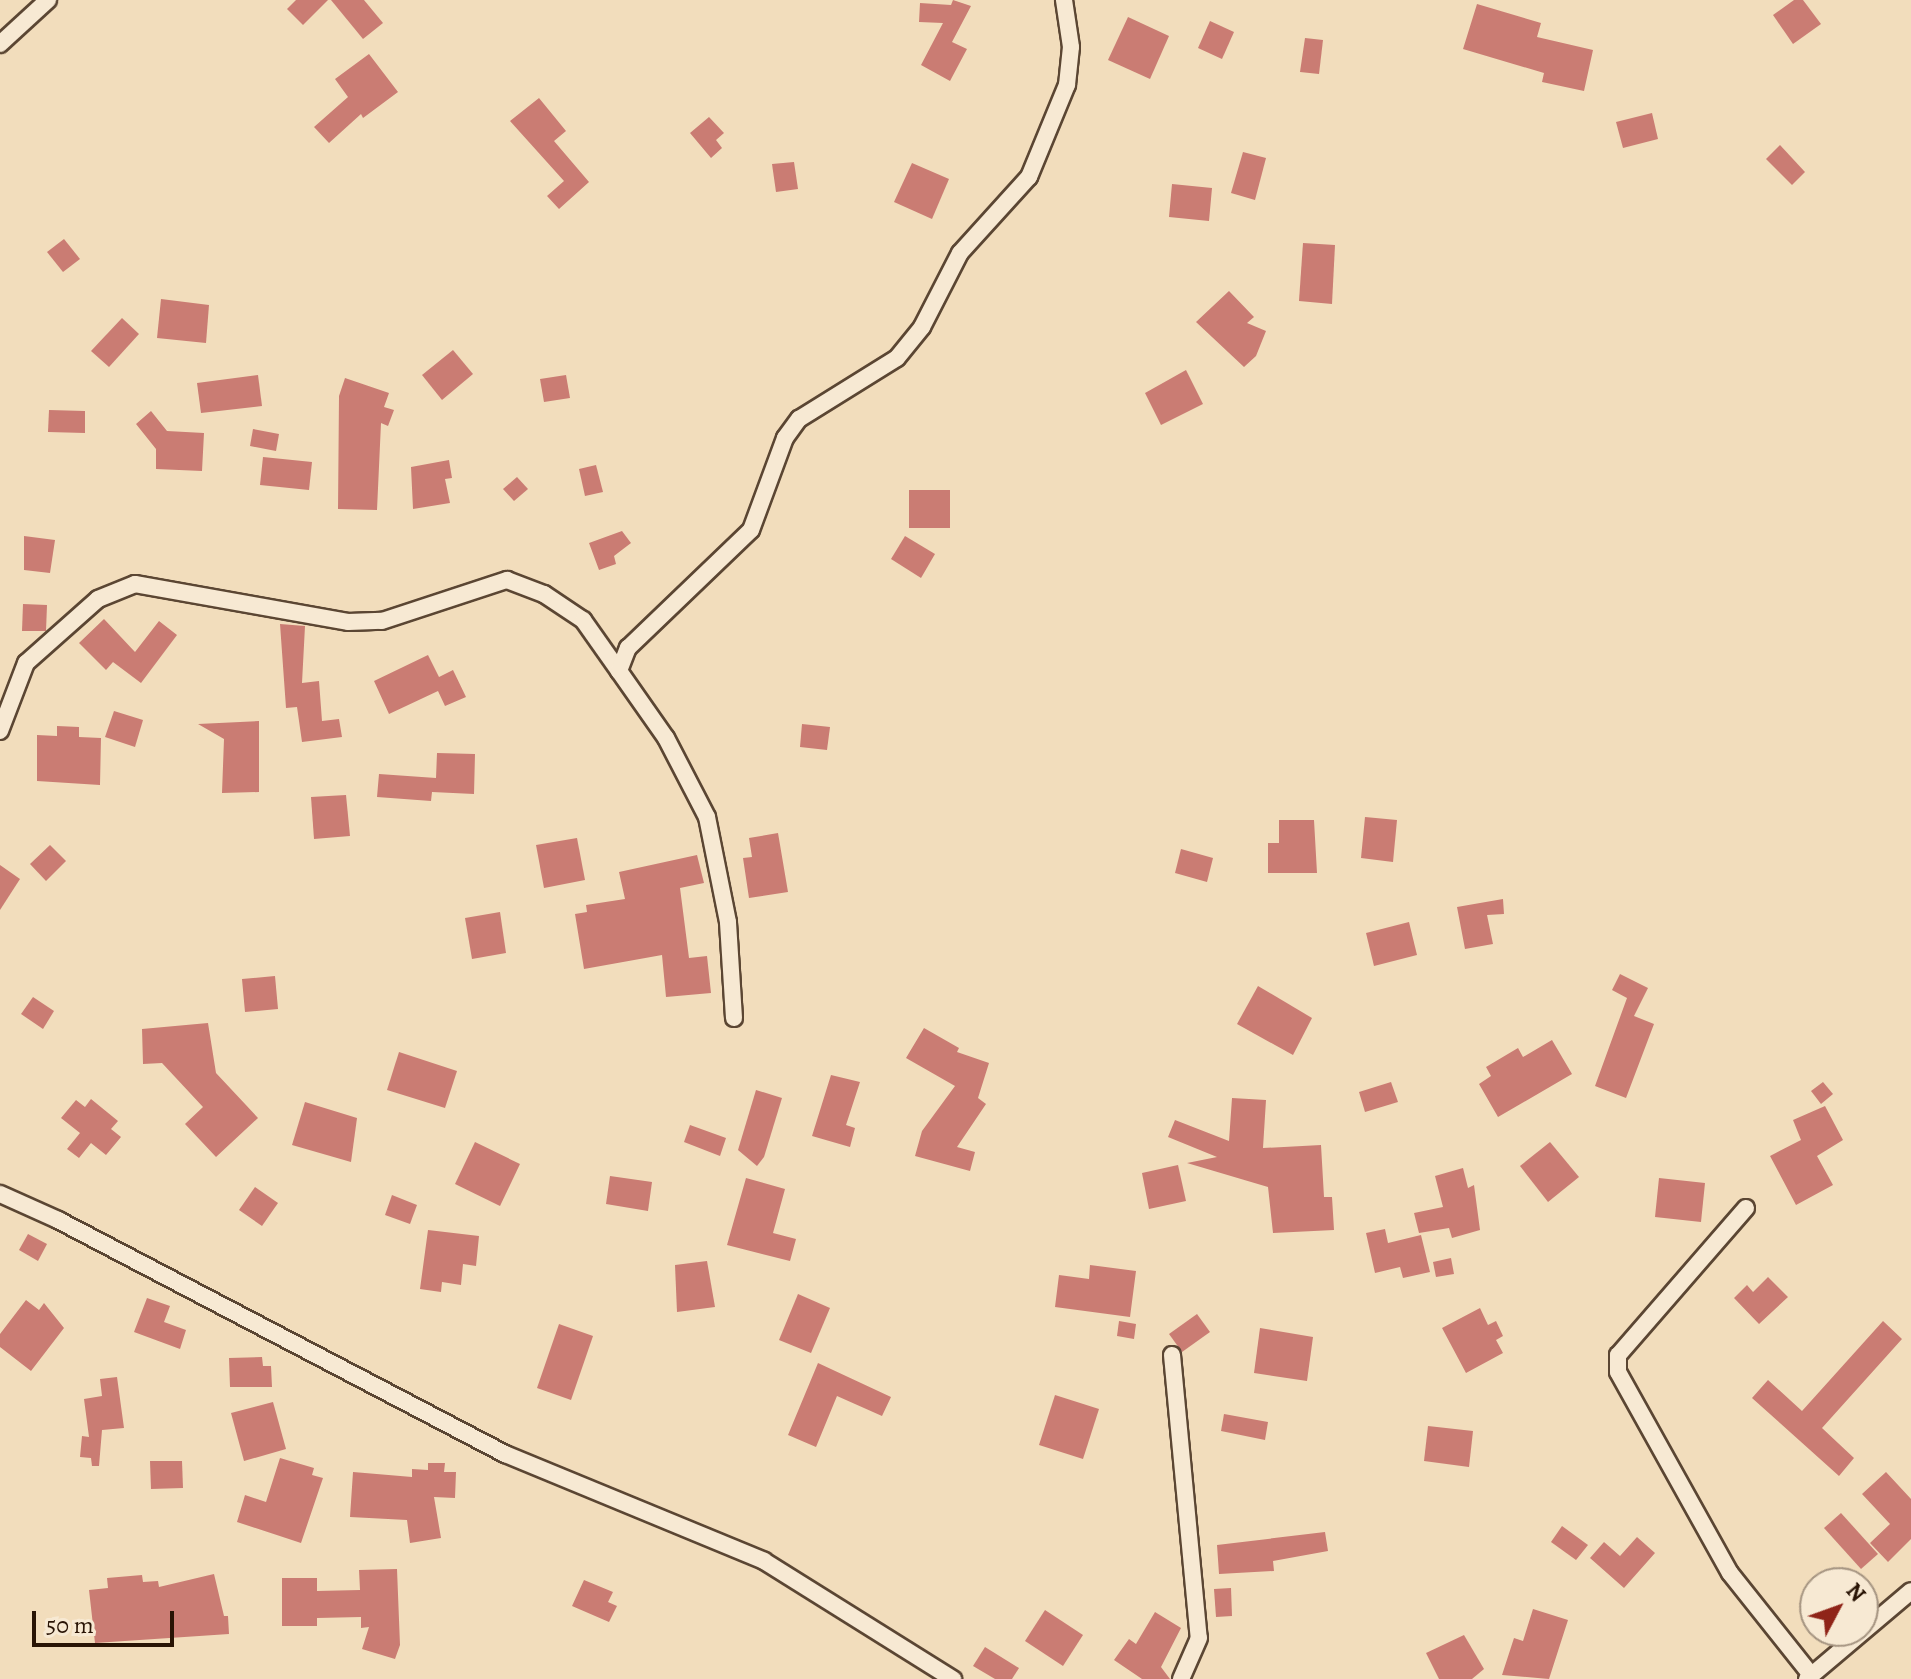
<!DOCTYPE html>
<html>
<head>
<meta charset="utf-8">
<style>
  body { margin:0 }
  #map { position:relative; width:1911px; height:1679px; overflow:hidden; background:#f2ddbc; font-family:Alegreya,serif }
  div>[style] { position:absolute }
  .building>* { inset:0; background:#ca7c73 }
  .roads { filter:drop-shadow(2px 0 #5b4633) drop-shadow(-2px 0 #5b4633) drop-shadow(0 2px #5b4633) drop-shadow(0 -2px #5b4633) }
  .minor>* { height:16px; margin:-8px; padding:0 8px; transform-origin:8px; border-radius:8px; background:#f7e9d3 }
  span { translate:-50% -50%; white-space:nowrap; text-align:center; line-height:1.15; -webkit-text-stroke:6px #f7e9d3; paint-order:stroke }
  .north { position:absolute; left:1799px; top:1567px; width:80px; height:80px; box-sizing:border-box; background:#f7e9d3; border:2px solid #a59481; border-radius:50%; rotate:49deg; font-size:22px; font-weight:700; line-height:32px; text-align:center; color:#291405 }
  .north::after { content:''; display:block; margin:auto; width:28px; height:36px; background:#8f2418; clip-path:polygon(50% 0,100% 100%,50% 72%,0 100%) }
  .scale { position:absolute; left:32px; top:1611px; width:142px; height:36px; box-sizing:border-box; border:4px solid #291405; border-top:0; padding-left:10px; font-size:24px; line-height:28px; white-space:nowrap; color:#291405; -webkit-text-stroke:6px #f7e9d3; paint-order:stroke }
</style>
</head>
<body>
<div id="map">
  <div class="building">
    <i style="clip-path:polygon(296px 0,328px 0,303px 25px,287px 9px)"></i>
    <i style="clip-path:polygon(331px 0,364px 0,383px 23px,363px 39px)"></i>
    <i style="clip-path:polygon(953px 0,971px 6px,952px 42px,967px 49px,950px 81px,921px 65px,943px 23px,919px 22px,920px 3px,951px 5px)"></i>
    <i style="clip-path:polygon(1794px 0,1803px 0,1821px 24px,1793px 44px,1773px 15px)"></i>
    <i style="clip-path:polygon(1477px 4px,1541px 23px,1537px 37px,1593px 50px,1584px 91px,1542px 82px,1544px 73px,1463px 49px)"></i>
    <i style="clip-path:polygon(1128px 17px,1169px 36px,1150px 79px,1108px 60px)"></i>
    <i style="clip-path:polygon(1210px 21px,1234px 32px,1222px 59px,1198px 48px)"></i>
    <i style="clip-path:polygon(1305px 38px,1323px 40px,1319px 74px,1300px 72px)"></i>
    <i style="clip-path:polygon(369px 54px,398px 92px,363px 118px,361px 114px,329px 143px,314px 127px,348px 97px,335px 79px)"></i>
    <i style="clip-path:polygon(539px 98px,566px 131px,554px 141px,589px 182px,559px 209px,547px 196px,564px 181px,510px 121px)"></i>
    <i style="clip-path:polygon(1652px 113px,1658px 139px,1623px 148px,1616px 122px)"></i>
    <i style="clip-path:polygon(709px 117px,724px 133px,716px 140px,722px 148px,711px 158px,690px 133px)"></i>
    <i style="clip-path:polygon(1780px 145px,1805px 172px,1792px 185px,1766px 159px)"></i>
    <i style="clip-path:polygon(1243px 152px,1266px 158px,1255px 200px,1231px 193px)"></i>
    <i style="clip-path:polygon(794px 162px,798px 189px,776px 192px,772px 164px)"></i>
    <i style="clip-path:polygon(912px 163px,949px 179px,932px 219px,894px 202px)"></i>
    <i style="clip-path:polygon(1172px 184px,1212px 188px,1209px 221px,1169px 217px)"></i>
    <i style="clip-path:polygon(64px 239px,80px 259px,63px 272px,47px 252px)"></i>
    <i style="clip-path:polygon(1303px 243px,1335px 245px,1332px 304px,1299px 301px)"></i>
    <i style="clip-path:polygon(1229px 291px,1254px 317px,1247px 323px,1266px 331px,1256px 356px,1244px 367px,1196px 322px)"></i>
    <i style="clip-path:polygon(161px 299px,209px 305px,206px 343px,157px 338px)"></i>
    <i style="clip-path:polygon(122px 318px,139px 334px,109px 367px,91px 351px)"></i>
    <i style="clip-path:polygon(453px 350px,473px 374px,442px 400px,422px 375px)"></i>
    <i style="clip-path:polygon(1186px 370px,1203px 404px,1161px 425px,1145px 393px)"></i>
    <i style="clip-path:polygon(258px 375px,262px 406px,201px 413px,197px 383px)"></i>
    <i style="clip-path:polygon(566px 375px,570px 398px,544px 402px,540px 379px)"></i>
    <i style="clip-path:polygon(345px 378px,389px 393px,384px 407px,394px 410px,388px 426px,381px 423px,377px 510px,338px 509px,339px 396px)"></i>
    <i style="clip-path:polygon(49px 410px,85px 411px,85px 433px,48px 432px)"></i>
    <i style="clip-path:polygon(151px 411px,167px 431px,204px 433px,202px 471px,156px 469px,156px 449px,136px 424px)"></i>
    <i style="clip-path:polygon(253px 429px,279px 434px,276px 451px,250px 446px)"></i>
    <i style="clip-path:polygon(263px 457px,312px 462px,309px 490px,260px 485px)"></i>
    <i style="clip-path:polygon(449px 460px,452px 478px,445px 479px,450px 503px,413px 509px,411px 467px)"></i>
    <i style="clip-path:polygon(596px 465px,603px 492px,585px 496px,579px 469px)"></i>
    <i style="clip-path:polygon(517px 477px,528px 489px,514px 501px,503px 489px)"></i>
    <i style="clip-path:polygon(909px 490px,950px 490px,950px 528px,909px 528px)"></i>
    <i style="clip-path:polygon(622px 531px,631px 543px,614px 556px,616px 564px,599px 570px,589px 543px)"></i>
    <i style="clip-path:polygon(24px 536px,55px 540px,50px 573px,24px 570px)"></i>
    <i style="clip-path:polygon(905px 536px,935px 554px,921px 578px,891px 559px)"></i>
    <i style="clip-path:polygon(23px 604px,47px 605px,46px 631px,22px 631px)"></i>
    <i style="clip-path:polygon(104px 619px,135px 652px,159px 621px,177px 635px,141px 683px,113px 662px,106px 670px,79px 643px)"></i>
    <i style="clip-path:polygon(280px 624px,305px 626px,302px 683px,319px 681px,322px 721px,339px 719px,342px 737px,302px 742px,297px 707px,286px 708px)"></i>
    <i style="clip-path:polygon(428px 655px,439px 677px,453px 670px,466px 697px,445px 706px,438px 691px,389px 714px,374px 681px)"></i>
    <i style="clip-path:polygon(114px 711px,143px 720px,135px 747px,105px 737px)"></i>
    <i style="clip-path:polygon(259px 721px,259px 792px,222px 793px,224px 739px,198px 724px)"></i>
    <i style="clip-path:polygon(802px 724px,830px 727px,827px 750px,800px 747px)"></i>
    <i style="clip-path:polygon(57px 726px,79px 727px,79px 737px,101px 738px,100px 785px,37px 781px,37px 735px,57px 736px)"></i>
    <i style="clip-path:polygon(437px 753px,475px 754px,474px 794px,432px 792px,431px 801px,377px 797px,379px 774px,436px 778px)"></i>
    <i style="clip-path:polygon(346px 795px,350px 836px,314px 839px,311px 797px)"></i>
    <i style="clip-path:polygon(1365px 817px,1397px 820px,1393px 862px,1361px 858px)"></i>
    <i style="clip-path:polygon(1279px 820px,1314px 820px,1317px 873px,1268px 873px,1268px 843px,1279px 843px)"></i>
    <i style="clip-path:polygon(778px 833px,788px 892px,749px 898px,743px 858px,752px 857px,749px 838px)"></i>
    <i style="clip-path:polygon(577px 838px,585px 880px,544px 888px,536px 845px)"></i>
    <i style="clip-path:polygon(50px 845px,66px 861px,46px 881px,30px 864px)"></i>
    <i style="clip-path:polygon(1181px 849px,1213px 858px,1207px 882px,1175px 873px)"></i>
    <i style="clip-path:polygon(697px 855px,704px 883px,680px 888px,689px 958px,707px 956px,711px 993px,666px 997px,662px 955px,584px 969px,575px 914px,587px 912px,586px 905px,625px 899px,619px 872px)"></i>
    <i style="clip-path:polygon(0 865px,20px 879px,0 910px)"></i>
    <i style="clip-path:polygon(1503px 899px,1504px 914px,1487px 915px,1493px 944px,1465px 949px,1457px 907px)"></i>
    <i style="clip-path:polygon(500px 912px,506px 953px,472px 959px,465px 918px)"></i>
    <i style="clip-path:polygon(1409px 922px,1417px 955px,1374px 966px,1366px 933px)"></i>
    <i style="clip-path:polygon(1620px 974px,1648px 988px,1634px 1016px,1654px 1024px,1626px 1098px,1595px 1086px,1627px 998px,1612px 990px)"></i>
    <i style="clip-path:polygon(275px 976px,278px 1009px,245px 1012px,242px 979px)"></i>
    <i style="clip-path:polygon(1258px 986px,1312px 1018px,1293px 1055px,1237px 1024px)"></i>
    <i style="clip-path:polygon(33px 997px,54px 1011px,43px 1029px,21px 1014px)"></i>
    <i style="clip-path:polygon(208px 1023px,216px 1073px,258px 1118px,216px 1157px,185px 1124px,203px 1107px,162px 1063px,143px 1064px,142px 1029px)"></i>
    <i style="clip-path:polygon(924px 1028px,959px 1048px,957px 1052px,989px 1063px,978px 1098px,986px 1104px,957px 1147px,975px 1152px,970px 1171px,915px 1156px,922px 1131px,955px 1086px,906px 1058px)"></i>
    <i style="clip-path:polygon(1552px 1040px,1572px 1074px,1498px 1117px,1479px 1084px,1491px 1076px,1486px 1067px,1518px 1048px,1523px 1057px)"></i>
    <i style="clip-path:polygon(399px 1052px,457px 1071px,445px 1108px,387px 1090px)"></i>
    <i style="clip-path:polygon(831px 1075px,860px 1082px,846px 1125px,855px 1128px,850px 1147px,812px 1136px)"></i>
    <i style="clip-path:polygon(1391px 1082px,1398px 1102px,1365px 1112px,1359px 1092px)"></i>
    <i style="clip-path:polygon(1823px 1082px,1833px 1094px,1821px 1104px,1811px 1091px)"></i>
    <i style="clip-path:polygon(756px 1090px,782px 1098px,764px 1157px,757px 1166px,738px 1150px)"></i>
    <i style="clip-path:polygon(1232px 1098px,1266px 1100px,1263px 1148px,1321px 1145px,1324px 1197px,1332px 1197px,1334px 1230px,1273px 1233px,1268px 1187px,1187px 1163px,1217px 1157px,1168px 1137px,1175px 1120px,1229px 1141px)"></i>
    <i style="clip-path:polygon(91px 1099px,118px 1121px,111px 1129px,121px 1137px,106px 1155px,91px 1143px,79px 1158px,67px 1149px,80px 1133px,61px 1118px,76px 1100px,85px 1107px)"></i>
    <i style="clip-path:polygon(305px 1102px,357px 1118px,351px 1162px,292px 1145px)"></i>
    <i style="clip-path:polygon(1825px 1106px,1843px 1140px,1817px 1156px,1833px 1185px,1796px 1205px,1770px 1156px,1801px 1140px,1793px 1120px)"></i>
    <i style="clip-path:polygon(690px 1125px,726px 1138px,720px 1156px,684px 1142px)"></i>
    <i style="clip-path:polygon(475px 1142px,520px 1164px,500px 1206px,455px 1184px)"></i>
    <i style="clip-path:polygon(1550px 1142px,1579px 1177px,1548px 1202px,1520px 1166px)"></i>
    <i style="clip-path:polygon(1178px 1165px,1186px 1201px,1149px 1209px,1142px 1173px)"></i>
    <i style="clip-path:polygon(1463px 1168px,1468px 1188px,1474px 1185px,1480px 1230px,1452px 1238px,1449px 1228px,1419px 1233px,1414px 1213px,1443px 1207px,1435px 1176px)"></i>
    <i style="clip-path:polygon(610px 1176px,652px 1182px,648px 1211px,606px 1204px)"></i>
    <i style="clip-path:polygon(746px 1178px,785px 1189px,773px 1233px,796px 1239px,790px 1261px,727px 1245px)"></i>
    <i style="clip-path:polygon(1659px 1178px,1705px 1183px,1701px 1222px,1655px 1217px)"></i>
    <i style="clip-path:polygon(255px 1187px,278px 1203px,262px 1226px,239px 1210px)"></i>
    <i style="clip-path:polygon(392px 1195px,417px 1205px,410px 1224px,385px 1215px)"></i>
    <i style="clip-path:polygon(1385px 1229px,1388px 1243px,1421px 1235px,1430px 1272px,1403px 1278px,1400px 1267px,1375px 1273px,1366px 1233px)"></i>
    <i style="clip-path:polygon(428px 1230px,479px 1236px,476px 1266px,463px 1264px,461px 1285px,442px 1282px,441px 1292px,420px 1289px)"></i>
    <i style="clip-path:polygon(28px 1234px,47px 1244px,38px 1261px,19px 1250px)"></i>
    <i style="clip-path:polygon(1451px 1258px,1454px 1274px,1436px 1277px,1433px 1262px)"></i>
    <i style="clip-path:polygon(707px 1261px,715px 1307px,677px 1312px,675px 1265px)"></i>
    <i style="clip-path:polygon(1090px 1265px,1136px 1271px,1130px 1317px,1055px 1307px,1059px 1275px,1089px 1279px)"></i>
    <i style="clip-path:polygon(1768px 1277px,1788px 1297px,1759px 1324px,1734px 1298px,1747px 1285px,1753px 1292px)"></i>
    <i style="clip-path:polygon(798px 1294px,830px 1308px,811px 1353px,779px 1340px)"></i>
    <i style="clip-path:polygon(147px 1298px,170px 1306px,164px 1322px,186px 1330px,180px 1349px,134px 1332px)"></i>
    <i style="clip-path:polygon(26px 1300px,39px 1310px,44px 1303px,64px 1328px,31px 1371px,0 1347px,0 1334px)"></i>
    <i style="clip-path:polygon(1480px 1308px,1488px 1325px,1496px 1321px,1503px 1336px,1496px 1340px,1503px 1353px,1466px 1373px,1442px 1328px)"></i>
    <i style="clip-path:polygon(1197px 1314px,1210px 1332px,1182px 1352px,1169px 1334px)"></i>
    <i style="clip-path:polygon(1119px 1321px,1136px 1324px,1134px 1339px,1117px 1336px)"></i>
    <i style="clip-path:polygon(1883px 1321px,1902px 1339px,1822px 1428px,1854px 1458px,1839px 1476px,1752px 1398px,1768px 1380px,1802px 1411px)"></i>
    <i style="clip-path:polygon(559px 1324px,593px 1336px,571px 1400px,537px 1388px)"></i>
    <i style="clip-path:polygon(1260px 1328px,1313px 1337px,1307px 1381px,1254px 1373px)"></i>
    <i style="clip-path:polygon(262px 1357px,263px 1366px,271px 1366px,272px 1387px,230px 1387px,229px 1358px)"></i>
    <i style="clip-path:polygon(818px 1363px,891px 1397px,882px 1416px,837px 1396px,816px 1447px,788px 1435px)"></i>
    <i style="clip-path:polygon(117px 1377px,124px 1428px,102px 1430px,99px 1466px,92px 1466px,91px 1458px,80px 1457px,82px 1436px,89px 1437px,84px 1399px,102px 1396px,100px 1379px)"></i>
    <i style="clip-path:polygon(1055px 1395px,1099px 1409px,1083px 1459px,1039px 1445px)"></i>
    <i style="clip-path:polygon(273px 1402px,286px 1449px,244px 1461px,231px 1413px)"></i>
    <i style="clip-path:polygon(1224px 1414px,1268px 1422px,1265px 1440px,1221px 1431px)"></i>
    <i style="clip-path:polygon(1428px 1426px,1473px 1431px,1469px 1467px,1424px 1461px)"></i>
    <i style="clip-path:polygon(280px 1458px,314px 1468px,312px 1475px,323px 1478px,301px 1543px,237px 1522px,245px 1495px,266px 1502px)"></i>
    <i style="clip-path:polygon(150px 1461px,182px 1461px,183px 1488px,151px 1489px)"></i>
    <i style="clip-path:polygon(428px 1463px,445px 1463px,444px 1472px,456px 1472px,455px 1498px,434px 1497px,441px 1538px,410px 1543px,407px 1520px,350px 1517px,353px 1472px,412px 1477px,412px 1469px,428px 1470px)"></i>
    <i style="clip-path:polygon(1886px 1472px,1911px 1499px,1911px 1539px,1888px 1562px,1870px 1543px,1890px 1524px,1862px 1494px)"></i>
    <i style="clip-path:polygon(1841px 1513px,1878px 1554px,1861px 1569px,1824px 1528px)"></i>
    <i style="clip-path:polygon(1562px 1526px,1588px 1545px,1576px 1560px,1551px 1542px)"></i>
    <i style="clip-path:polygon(1325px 1532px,1328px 1551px,1273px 1561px,1274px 1571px,1219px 1574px,1217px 1545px)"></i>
    <i style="clip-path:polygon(1637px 1537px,1655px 1553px,1624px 1588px,1590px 1558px,1604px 1542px,1620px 1556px)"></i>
    <i style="clip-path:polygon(397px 1569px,400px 1645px,395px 1659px,362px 1649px,369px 1627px,361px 1628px,361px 1617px,317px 1618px,317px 1626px,282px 1626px,282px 1578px,317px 1578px,317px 1591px,360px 1590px,359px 1570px)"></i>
    <i style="clip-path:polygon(214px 1574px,224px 1616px,228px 1616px,229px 1634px,95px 1643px,89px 1590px,108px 1588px,107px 1578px,142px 1575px,143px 1582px,158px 1581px,159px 1587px)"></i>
    <i style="clip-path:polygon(584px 1580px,613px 1592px,608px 1602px,617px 1606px,609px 1622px,572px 1606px)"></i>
    <i style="clip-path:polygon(1231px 1588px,1232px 1616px,1216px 1617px,1214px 1589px)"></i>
    <i style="clip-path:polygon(1533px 1609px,1568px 1620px,1549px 1679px,1502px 1675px,1514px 1638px,1523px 1641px)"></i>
    <i style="clip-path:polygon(1045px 1610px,1083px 1635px,1063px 1666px,1025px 1641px)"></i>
    <i style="clip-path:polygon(1155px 1612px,1181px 1628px,1161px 1667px,1170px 1679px,1142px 1679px,1114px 1660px,1129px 1639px,1136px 1644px)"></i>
    <i style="clip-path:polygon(1464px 1635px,1484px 1669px,1472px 1679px,1439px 1679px,1426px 1653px)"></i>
    <i style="clip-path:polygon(985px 1647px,1019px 1668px,1012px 1679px,995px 1679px,973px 1666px)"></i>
  </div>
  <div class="roads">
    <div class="minor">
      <i style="left:0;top:44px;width:65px;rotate:-42.5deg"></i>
      <i style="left:0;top:731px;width:73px;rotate:-69.1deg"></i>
      <i style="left:26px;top:663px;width:96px;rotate:-41.6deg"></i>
      <i style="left:98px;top:599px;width:40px;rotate:-22deg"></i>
      <i style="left:135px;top:584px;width:216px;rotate:10.1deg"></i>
      <i style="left:348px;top:622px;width:34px;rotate:-2deg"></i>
      <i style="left:382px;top:621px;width:132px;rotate:-18.2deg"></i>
      <i style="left:507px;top:580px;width:40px;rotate:21deg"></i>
      <i style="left:544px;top:594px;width:47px;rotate:33.7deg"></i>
      <i style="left:583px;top:620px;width:62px;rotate:54.8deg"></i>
      <i style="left:734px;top:1018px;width:96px;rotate:-93.6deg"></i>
      <i style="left:728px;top:922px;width:107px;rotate:-101.3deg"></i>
      <i style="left:707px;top:817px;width:89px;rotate:-117.4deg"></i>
      <i style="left:666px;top:738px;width:82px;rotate:-125deg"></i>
      <i style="left:619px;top:671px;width:25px;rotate:-69deg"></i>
      <i style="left:628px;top:648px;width:170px;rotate:-43.8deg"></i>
      <i style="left:751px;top:530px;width:98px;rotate:-69.7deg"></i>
      <i style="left:785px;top:438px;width:24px;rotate:-54deg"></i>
      <i style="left:799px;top:419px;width:115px;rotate:-31.9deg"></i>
      <i style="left:897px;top:358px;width:40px;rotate:-51deg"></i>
      <i style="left:922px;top:327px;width:83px;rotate:-62.8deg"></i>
      <i style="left:960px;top:253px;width:103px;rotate:-47.8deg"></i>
      <i style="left:1029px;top:177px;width:100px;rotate:-67.6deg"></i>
      <i style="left:1067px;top:85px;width:38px;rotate:-84deg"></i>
      <i style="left:1071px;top:47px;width:48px;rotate:-98.5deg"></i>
      <i style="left:0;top:1194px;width:64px;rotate:24.1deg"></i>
      <i style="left:58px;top:1220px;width:505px;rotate:27.63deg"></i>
      <i style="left:505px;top:1454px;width:280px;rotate:22.4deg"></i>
      <i style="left:764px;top:1561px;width:223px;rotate:32deg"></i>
      <i style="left:1746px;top:1208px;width:195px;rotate:131deg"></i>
      <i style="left:1618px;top:1355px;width:17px;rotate:90deg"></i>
      <i style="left:1618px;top:1372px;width:230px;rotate:60.9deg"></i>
      <i style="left:1730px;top:1573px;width:130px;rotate:51.5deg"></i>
      <i style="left:1172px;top:1355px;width:284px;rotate:84.6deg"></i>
      <i style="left:1199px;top:1638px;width:45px;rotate:113.7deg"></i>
      <i style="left:1807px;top:1679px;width:136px;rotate:-40.2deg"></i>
    </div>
  </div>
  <div class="north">N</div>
  <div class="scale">50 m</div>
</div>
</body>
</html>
